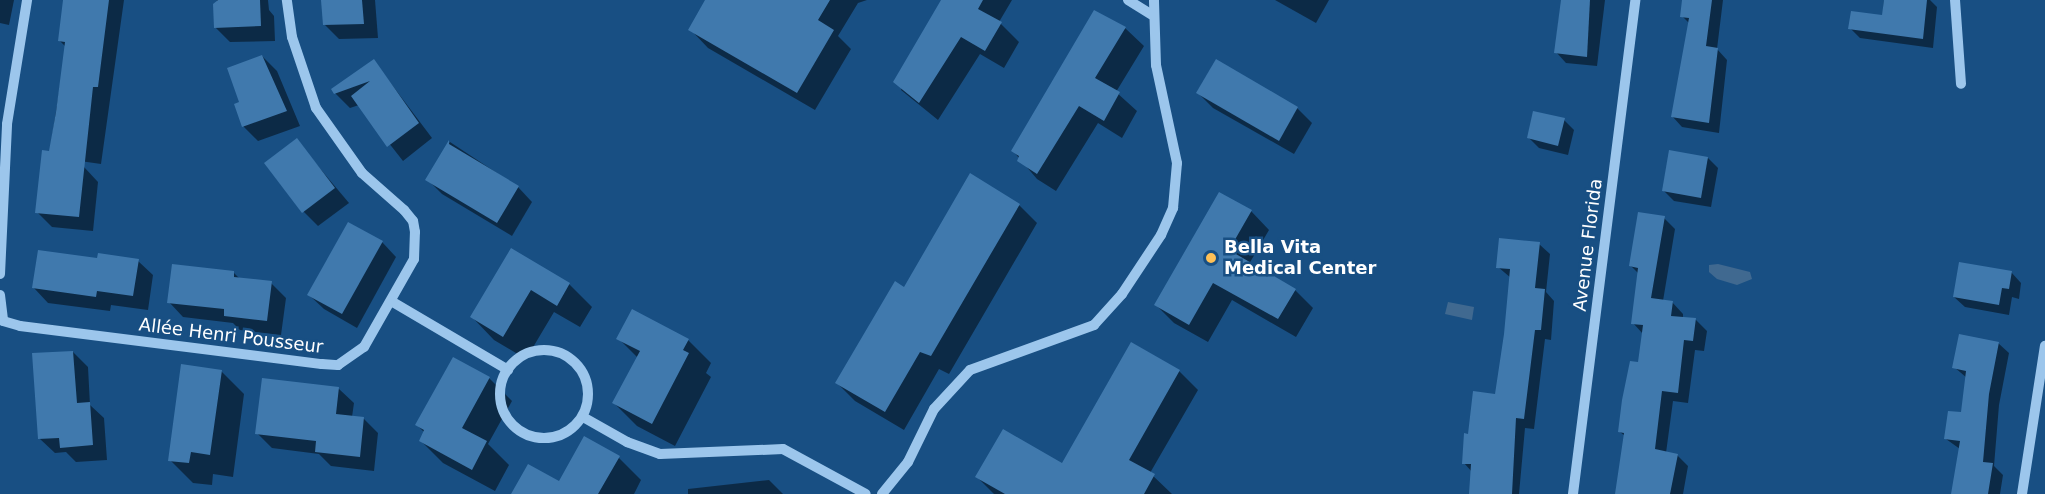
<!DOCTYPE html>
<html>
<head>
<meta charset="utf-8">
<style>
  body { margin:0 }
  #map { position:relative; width:2045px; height:494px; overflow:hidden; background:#184f83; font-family:"DejaVu Sans",sans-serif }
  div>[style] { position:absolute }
  .water>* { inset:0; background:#406990 }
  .shadow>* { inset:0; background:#0007 }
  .building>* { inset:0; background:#4079ad }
  .minor>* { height:10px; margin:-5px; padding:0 5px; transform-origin:5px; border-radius:5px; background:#9cc6ec }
  .minor>.ring { margin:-5px; padding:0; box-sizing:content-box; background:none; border:10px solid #9cc6ec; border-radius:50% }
  .dots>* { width:16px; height:16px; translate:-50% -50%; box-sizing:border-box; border:3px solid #184f83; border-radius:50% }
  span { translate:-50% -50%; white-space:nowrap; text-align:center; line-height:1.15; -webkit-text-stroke:5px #184f83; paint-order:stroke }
  .street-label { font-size:18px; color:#fff }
  .poi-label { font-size:18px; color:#fff; font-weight:700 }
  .left { translate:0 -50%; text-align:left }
</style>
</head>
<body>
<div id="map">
  <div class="water">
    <i style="clip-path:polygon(1718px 264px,1750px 272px,1752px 279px,1737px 285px,1717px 279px,1709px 272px,1709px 265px)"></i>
    <i style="clip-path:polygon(1448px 302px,1474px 307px,1472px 320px,1445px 314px)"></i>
  </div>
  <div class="shadow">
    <i style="clip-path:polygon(0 0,14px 0,9px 25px,0 23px)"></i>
    <i style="clip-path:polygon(65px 0,124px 0,101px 164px,66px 159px,51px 144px,66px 47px,60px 41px)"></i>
    <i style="clip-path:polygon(217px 0,268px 0,269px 10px,274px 16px,275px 41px,230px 42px,215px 27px)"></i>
    <i style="clip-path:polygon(322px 0,375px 0,378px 38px,339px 39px,324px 24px)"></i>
    <i style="clip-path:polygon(707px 0,867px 0,858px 3px,838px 36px,851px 49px,815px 110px,708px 48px,690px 29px)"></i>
    <i style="clip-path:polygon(942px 0,1012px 0,999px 22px,1019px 42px,1004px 68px,980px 54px,938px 120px,901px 90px)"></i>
    <i style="clip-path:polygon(1275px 0,1329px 0,1316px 23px)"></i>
    <i style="clip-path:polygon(1564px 0,1605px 0,1597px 66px,1566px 63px,1556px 52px)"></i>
    <i style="clip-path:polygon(1684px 0,1723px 0,1717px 49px,1727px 60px,1719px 133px,1682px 127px,1672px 116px,1690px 24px,1682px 16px)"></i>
    <i style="clip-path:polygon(1884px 0,1930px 0,1937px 7px,1933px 48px,1860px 38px,1850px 28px,1883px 17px)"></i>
    <i style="clip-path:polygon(1125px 28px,1144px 46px,1116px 92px,1137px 111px,1122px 138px,1098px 123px,1056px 191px,1037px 179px,1013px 151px)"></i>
    <i style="clip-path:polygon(262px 56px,277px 71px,300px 126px,258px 141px,244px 127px,236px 105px,241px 103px)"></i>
    <i style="clip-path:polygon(374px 61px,432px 138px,403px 161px,359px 105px,350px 108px,335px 93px)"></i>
    <i style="clip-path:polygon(1216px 61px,1297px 108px,1312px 123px,1294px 154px,1213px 108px,1198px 93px)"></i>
    <i style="clip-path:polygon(1564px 120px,1574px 130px,1568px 155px,1539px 148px,1529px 138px)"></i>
    <i style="clip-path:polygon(296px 140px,349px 203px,318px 226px,304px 212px)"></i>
    <i style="clip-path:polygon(450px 142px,518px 187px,532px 202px,512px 236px,442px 194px,427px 179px)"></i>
    <i style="clip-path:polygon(1708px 158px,1718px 168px,1711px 207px,1674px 201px,1664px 191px)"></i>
    <i style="clip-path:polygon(84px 167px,98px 182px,93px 231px,52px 227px,37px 212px)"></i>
    <i style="clip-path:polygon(1019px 205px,1037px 223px,949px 374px,939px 369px,904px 430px,855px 401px,837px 383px,904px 289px)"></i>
    <i style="clip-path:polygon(1251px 211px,1269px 230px,1249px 264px,1295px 290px,1313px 308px,1296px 337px,1232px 300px,1208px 342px,1174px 323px,1156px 305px)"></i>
    <i style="clip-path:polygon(1664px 218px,1675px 229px,1663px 301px,1672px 302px,1683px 314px,1683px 318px,1696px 320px,1707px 331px,1704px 351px,1695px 350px,1688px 403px,1673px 401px,1666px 453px,1677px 455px,1688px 466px,1683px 494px,1617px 494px,1625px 436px,1620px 432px,1640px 364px,1643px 334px,1633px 323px,1639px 274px,1631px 266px)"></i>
    <i style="clip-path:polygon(382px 242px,396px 257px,357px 328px,324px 309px,309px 295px)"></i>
    <i style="clip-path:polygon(1539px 244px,1550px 254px,1546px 292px,1554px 301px,1551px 340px,1545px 339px,1534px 429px,1525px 428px,1519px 494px,1471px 494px,1472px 472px,1464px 463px,1469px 435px,1497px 396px,1506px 334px,1511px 278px,1498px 267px)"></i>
    <i style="clip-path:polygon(511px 250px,569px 284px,592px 307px,580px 327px,554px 312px,526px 359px,494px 340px,472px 317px)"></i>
    <i style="clip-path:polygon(99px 260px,138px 261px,153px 275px,148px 310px,111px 305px,110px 311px,48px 303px,34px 288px)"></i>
    <i style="clip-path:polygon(2011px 272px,2021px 283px,2019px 299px,2012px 297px,2009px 315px,1965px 307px,1954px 297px)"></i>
    <i style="clip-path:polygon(234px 273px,240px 279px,271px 283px,286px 298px,281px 335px,240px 330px,233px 323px,183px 317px,169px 302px)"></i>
    <i style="clip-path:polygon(632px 311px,688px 340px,711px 363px,706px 373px,711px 377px,675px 446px,637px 426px,614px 403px,638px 358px,618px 338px)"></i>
    <i style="clip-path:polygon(1998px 343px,2009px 353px,1999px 405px,1994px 466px,2003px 475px,2000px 494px,1955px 494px,1960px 449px,1946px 439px,1963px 414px,1967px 378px,1954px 367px)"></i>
    <i style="clip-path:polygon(1131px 344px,1179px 371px,1198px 390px,1150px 473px,1172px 494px,994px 494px,977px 477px,1063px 465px)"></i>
    <i style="clip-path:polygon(73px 352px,88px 367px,90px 405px,104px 418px,107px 460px,76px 462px,66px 452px,55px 453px,40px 439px)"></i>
    <i style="clip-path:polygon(221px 371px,244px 394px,233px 477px,213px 474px,212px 485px,193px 483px,170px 460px)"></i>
    <i style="clip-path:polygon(489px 378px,512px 401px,488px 444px,509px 465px,495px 491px,443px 463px,421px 441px,425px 433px,417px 425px)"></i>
    <i style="clip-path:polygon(339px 389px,354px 403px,352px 417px,364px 419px,378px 433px,374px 471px,331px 466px,319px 454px,272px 448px,257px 433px)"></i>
    <i style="clip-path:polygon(619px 458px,641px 480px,634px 494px,520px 494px,559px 483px)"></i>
    <i style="clip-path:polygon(769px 480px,783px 494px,688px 494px,688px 489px)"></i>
  </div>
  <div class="building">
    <i style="clip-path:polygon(63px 0,109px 0,98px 87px,93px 87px,79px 217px,35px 213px,42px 150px,49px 151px,56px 112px,65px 42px,58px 41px)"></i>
    <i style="clip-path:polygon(218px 0,260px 0,261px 26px,214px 28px,213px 4px)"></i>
    <i style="clip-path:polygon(321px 0,362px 0,364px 24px,323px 25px)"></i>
    <i style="clip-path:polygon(705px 0,830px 0,818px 20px,834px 30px,797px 93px,688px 30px)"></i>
    <i style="clip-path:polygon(941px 0,983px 0,978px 9px,1002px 22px,985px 51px,961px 37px,919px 103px,893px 82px)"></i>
    <i style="clip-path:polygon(1561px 0,1590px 0,1587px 57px,1554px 53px)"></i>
    <i style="clip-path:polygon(1682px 0,1712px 0,1706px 46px,1718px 48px,1709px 123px,1671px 117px,1689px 18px,1680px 17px)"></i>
    <i style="clip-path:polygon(1884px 0,1927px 0,1923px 39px,1848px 29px,1851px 11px,1882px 15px)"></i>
    <i style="clip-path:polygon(1094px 10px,1126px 27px,1095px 78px,1120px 92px,1104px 121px,1079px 106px,1037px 174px,1017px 161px,1019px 156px,1011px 151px)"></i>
    <i style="clip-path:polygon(262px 55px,287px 111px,242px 127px,234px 104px,239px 102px,227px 68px)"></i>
    <i style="clip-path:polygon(374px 59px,419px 123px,387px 147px,351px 96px,370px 81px,334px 94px,331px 89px)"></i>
    <i style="clip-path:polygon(1216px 59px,1298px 107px,1279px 141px,1196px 93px)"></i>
    <i style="clip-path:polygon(1533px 111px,1565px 118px,1558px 146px,1527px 138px)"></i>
    <i style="clip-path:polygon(297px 138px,335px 188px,302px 213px,264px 163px)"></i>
    <i style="clip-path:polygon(449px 140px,449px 144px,519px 186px,497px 223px,425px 180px)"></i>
    <i style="clip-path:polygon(1669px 150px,1708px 157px,1701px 198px,1662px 191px)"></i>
    <i style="clip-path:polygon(970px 173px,1020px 204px,931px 356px,920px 352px,885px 412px,835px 383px,895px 281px,904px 287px)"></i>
    <i style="clip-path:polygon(1219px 192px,1252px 210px,1229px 250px,1296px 289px,1278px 319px,1213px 283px,1189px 325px,1154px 305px)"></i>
    <i style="clip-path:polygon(1638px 212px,1665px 216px,1651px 298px,1673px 301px,1671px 316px,1696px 318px,1693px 341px,1684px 340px,1678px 393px,1662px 391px,1655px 449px,1678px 454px,1670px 494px,1615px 494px,1624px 433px,1618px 432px,1622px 400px,1630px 361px,1638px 362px,1643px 325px,1631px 324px,1638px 268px,1629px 266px)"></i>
    <i style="clip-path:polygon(348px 222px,383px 241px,342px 314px,307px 295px)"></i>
    <i style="clip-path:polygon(1499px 238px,1540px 242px,1535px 288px,1545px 289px,1541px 330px,1535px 330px,1524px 419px,1516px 418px,1512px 494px,1469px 494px,1471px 464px,1462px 464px,1464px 433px,1468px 434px,1473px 391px,1495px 394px,1504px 334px,1510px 269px,1496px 268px)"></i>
    <i style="clip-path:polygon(511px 248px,570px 283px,557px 306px,531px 290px,503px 337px,470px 317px)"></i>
    <i style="clip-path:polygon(38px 250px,97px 258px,98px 253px,139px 259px,133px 296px,97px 291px,96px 297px,32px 288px)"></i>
    <i style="clip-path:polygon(1959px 262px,2012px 271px,2009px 289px,2002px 288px,1999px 305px,1953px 297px)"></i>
    <i style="clip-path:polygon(172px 264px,234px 271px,234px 277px,272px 281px,267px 321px,224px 316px,224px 309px,167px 303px)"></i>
    <i style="clip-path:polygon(632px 309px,689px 339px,683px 350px,689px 353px,652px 424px,612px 403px,640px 351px,616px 339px)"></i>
    <i style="clip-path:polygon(1959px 334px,1999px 342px,1989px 394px,1983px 462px,1993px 463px,1988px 494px,1951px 494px,1960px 441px,1944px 439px,1948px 411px,1961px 412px,1966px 371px,1952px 368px)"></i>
    <i style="clip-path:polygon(1131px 342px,1180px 370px,1129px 460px,1155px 474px,1144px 494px,1005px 494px,975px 477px,1003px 429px,1062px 463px)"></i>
    <i style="clip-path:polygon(73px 351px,77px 403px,90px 402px,93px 445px,60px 448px,59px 438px,38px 439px,32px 353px)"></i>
    <i style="clip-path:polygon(453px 357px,490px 377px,462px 428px,487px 441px,472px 470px,419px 441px,424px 430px,415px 425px)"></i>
    <i style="clip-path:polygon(181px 364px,222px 370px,210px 455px,191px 452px,189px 463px,168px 461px)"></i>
    <i style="clip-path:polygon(262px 378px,339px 387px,336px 414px,364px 417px,360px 457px,315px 452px,316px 441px,255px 434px)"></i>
    <i style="clip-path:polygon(584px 436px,620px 456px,598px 494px,511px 494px,528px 464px,559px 481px)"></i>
  </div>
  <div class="minor">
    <i style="left:1128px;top:0;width:28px;rotate:32deg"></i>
    <i style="left:1955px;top:0;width:84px;rotate:85.9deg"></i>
    <i style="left:0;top:274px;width:150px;rotate:-87.3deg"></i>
    <i style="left:7px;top:124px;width:126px;rotate:-80.8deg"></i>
    <i style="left:0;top:295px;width:26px;rotate:83deg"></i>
    <i style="left:3px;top:321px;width:18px;rotate:16deg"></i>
    <i style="left:20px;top:326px;width:304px;rotate:7.2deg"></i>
    <i style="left:322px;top:364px;width:16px;rotate:4deg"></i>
    <i style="left:338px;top:365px;width:32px;rotate:-35deg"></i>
    <i style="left:364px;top:347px;width:101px;rotate:-60.4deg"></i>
    <i style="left:414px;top:259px;width:27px;rotate:-88deg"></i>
    <i style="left:415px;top:232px;width:11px;rotate:-100deg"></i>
    <i style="left:413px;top:221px;width:14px;rotate:-129deg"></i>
    <i style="left:404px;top:210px;width:56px;rotate:-138.6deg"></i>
    <i style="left:362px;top:173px;width:80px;rotate:-125.3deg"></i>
    <i style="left:316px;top:108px;width:75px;rotate:-108.7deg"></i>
    <i style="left:292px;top:37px;width:37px;rotate:-98deg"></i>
    <i style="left:391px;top:301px;width:136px;rotate:30.5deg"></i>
    <i class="ring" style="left:500px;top:350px;width:78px;height:78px"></i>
    <i style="left:583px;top:417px;width:51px;rotate:29.6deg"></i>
    <i style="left:627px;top:442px;width:35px;rotate:20deg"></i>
    <i style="left:660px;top:454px;width:123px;rotate:-2.3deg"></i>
    <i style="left:783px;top:449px;width:94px;rotate:28.5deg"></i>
    <i style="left:882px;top:494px;width:41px;rotate:-50.9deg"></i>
    <i style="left:908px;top:462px;width:59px;rotate:-63.9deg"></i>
    <i style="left:934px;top:409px;width:53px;rotate:-47.3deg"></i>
    <i style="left:970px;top:370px;width:132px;rotate:-19.9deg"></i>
    <i style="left:1094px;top:325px;width:42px;rotate:-47.9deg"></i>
    <i style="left:1122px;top:294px;width:71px;rotate:-56.5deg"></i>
    <i style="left:1161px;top:235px;width:30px;rotate:-66deg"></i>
    <i style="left:1173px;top:208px;width:45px;rotate:-84.9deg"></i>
    <i style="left:1177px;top:163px;width:100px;rotate:-102.1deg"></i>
    <i style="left:1156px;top:65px;width:65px;rotate:-91.8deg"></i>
    <i style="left:1573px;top:494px;width:498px;rotate:-82.8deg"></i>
    <i style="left:2022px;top:494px;width:150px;rotate:-81.2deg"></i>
  </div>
  <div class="dots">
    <i style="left:1211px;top:258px;background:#ffc157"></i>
  </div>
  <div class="street-label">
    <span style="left:1588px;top:245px;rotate:-83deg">Avenue Florida</span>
    <span style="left:231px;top:336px;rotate:7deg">Allée Henri Pousseur</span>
  </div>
  <div class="poi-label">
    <span class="left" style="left:1224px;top:258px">Bella Vita<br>Medical Center</span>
  </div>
</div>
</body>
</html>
